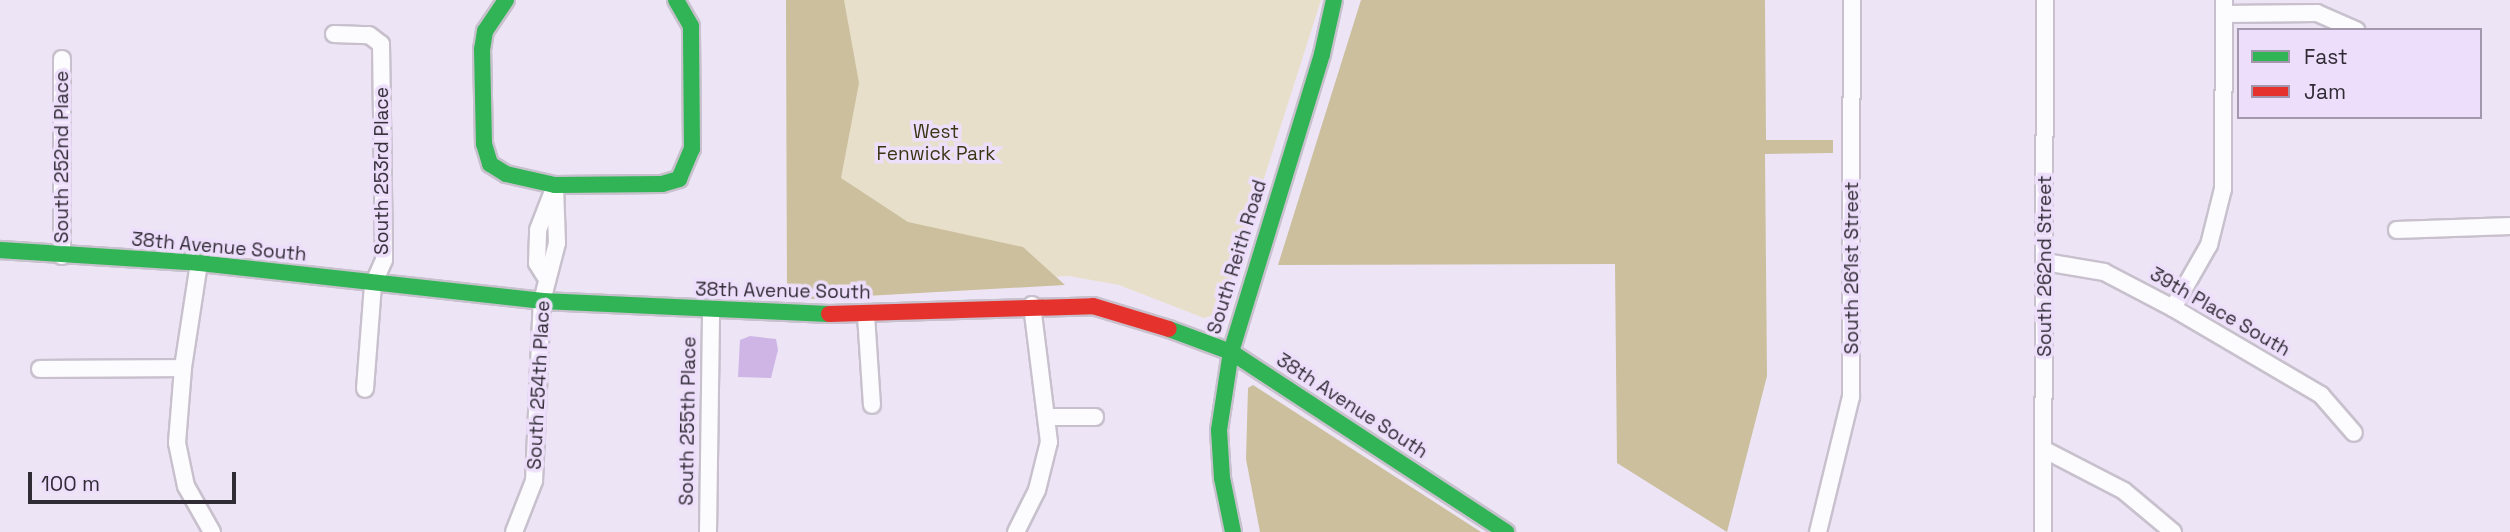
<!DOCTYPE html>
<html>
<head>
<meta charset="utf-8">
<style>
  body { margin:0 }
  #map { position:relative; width:2510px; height:532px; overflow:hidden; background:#ede5f5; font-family:"Space Grotesk",sans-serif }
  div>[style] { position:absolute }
  .green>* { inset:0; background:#e8dfca }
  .forest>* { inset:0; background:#cbbf9e }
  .water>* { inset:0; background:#ceb5e6 }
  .roads { filter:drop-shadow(2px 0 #c8c1cd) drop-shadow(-2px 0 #c8c1cd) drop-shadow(0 2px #c8c1cd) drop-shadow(0 -2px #c8c1cd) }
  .street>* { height:16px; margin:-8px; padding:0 8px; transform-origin:8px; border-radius:8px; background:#fcfbfe }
  .fast>* { height:16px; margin:-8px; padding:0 8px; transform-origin:8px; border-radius:8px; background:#30b455 }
  .jam>* { height:16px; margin:-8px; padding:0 8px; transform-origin:8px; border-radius:8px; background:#e5322d }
  span { translate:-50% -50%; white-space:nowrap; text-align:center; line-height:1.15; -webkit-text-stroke:7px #eddffb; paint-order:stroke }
  .park-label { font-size:19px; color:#3c3514 }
  .street-label { font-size:19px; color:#312b36 }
  .legend { position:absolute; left:2237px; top:28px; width:245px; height:91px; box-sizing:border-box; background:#eddffb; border:2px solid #a297ac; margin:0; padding:9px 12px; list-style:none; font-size:21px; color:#312b36 }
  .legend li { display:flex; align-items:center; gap:14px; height:35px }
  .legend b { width:35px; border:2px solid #a297ac }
  .scale { position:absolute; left:28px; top:472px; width:208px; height:32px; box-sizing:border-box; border:4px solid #312b36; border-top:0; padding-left:9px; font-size:21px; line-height:24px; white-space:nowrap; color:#312b36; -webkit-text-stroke:5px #eddffb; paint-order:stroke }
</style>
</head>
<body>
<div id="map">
  <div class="green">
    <i style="clip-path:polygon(786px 0,1321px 0,1221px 313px,1204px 318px,1119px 285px,1069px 276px,787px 291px)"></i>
  </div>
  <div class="forest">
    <i style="clip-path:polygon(786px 0,844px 0,859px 83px,841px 178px,908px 222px,1023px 247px,1065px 285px,794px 300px,787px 291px)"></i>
    <i style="clip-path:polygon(1361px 0,1765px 0,1766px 140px,1833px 140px,1833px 153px,1765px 154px,1767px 376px,1727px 532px,1617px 463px,1615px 264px,1278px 265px)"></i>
    <i style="clip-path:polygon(1253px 385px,1481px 532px,1260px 532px,1246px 459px,1248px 388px)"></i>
  </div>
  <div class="water">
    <i style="clip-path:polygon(750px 336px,776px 339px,778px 350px,771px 378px,738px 377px,740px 340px)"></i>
  </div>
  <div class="roads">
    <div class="street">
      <i style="left:2224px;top:14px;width:93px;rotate:-0.6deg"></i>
      <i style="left:2317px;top:13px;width:43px;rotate:23.6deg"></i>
      <i style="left:334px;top:34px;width:35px;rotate:2deg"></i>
      <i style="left:369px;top:35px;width:15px;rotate:37deg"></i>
      <i style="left:381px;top:44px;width:216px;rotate:89.2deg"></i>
      <i style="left:384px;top:260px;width:27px;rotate:114deg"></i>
      <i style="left:373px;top:285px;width:104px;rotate:94.4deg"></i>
      <i style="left:2397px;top:230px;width:113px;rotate:-2deg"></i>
      <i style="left:62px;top:256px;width:197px;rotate:-90deg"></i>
      <i style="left:2045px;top:262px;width:60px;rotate:9.6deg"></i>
      <i style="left:2104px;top:272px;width:78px;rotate:27.6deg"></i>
      <i style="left:2173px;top:308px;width:172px;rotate:30.4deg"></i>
      <i style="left:2321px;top:395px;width:50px;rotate:49deg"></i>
      <i style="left:199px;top:263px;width:106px;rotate:98.7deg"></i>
      <i style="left:183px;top:368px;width:75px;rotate:94.6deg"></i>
      <i style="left:177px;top:443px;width:44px;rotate:78.2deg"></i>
      <i style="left:186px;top:486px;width:53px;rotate:60.5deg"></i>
      <i style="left:545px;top:276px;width:15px;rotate:-122deg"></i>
      <i style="left:537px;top:263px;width:33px;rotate:-88deg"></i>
      <i style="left:538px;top:230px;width:47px;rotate:-68.9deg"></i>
      <i style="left:2173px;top:308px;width:73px;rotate:-60.3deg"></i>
      <i style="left:2209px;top:245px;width:58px;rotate:-76deg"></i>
      <i style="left:2223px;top:189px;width:189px;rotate:-89.7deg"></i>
      <i style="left:866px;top:315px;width:90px;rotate:86.2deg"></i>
      <i style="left:40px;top:369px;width:143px;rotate:-0.4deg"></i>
      <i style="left:1047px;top:417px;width:48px"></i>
      <i style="left:2045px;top:450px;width:89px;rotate:27.4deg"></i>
      <i style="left:2124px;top:491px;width:64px;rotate:39.9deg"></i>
      <i style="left:514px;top:532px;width:55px;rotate:-68.6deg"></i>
      <i style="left:534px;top:481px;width:180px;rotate:-87.5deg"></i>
      <i style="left:542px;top:301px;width:60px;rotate:-75.5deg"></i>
      <i style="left:557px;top:243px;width:58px;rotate:-92deg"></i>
      <i style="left:708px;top:532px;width:220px;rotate:-89.2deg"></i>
      <i style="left:1016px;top:532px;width:47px;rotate:-63.4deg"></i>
      <i style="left:1037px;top:490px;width:49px;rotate:-76deg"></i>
      <i style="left:1049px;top:442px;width:138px;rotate:-97.1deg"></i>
      <i style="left:1818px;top:532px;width:139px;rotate:-76.3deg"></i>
      <i style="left:1851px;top:397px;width:397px;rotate:-89.9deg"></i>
      <i style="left:2043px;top:532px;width:532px;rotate:-89.78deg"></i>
    </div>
    <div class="fast">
      <i style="left:506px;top:0;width:37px;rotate:124deg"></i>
      <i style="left:485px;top:31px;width:18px;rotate:99deg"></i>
      <i style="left:482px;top:49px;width:95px;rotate:88.8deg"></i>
      <i style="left:484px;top:144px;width:21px;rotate:73deg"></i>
      <i style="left:490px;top:164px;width:19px;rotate:32deg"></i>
      <i style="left:506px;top:174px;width:50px;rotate:12.7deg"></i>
      <i style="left:555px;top:185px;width:107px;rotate:-0.5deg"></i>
      <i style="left:662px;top:184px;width:18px;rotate:-16deg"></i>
      <i style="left:679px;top:179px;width:33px;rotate:-67deg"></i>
      <i style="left:692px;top:149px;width:123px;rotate:-90.5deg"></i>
      <i style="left:691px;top:26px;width:30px;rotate:-120deg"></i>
      <i style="left:0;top:250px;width:199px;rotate:3.7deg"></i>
      <i style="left:199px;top:263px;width:345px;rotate:6.3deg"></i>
      <i style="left:542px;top:301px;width:287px;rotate:2.6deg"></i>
      <i style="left:1169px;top:329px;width:66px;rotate:20.4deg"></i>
      <i style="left:1231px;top:352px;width:329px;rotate:33.2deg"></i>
      <i style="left:1233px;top:532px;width:55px;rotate:-101.5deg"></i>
      <i style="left:1222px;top:478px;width:48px;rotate:-93.6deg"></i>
      <i style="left:1219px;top:430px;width:79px;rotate:-81.3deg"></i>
      <i style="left:1231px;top:352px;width:312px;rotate:-73deg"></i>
      <i style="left:1322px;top:54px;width:55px;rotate:-77.5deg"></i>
    </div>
    <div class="jam">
      <i style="left:829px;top:314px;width:264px;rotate:-1.7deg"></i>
      <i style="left:1093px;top:306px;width:79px;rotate:16.8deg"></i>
    </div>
  </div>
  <div class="park-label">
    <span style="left:936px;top:143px">West<br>Fenwick Park</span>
  </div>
  <div class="street-label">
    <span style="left:62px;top:157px;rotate:-90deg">South 252nd Place</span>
    <span style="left:382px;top:171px;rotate:-90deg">South 253rd Place</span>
    <span style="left:219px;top:247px;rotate:5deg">38th Avenue South</span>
    <span style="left:1237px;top:257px;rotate:-73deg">South Reith Road</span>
    <span style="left:2045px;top:266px;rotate:-90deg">South 262nd Street</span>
    <span style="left:1852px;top:268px;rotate:-90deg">South 261st Street</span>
    <span style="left:783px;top:291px;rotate:1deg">38th Avenue South</span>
    <span style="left:2220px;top:312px;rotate:30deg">39th Place South</span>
    <span style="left:539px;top:385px;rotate:-87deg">South 254th Place</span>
    <span style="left:1352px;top:406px;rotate:33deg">38th Avenue South</span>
    <span style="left:688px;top:421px;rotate:-89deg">South 255th Place</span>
  </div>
  <ul class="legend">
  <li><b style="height:9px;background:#30b455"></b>Fast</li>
  <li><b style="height:9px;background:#e5322d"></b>Jam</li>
  </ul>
  <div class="scale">100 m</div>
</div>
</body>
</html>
